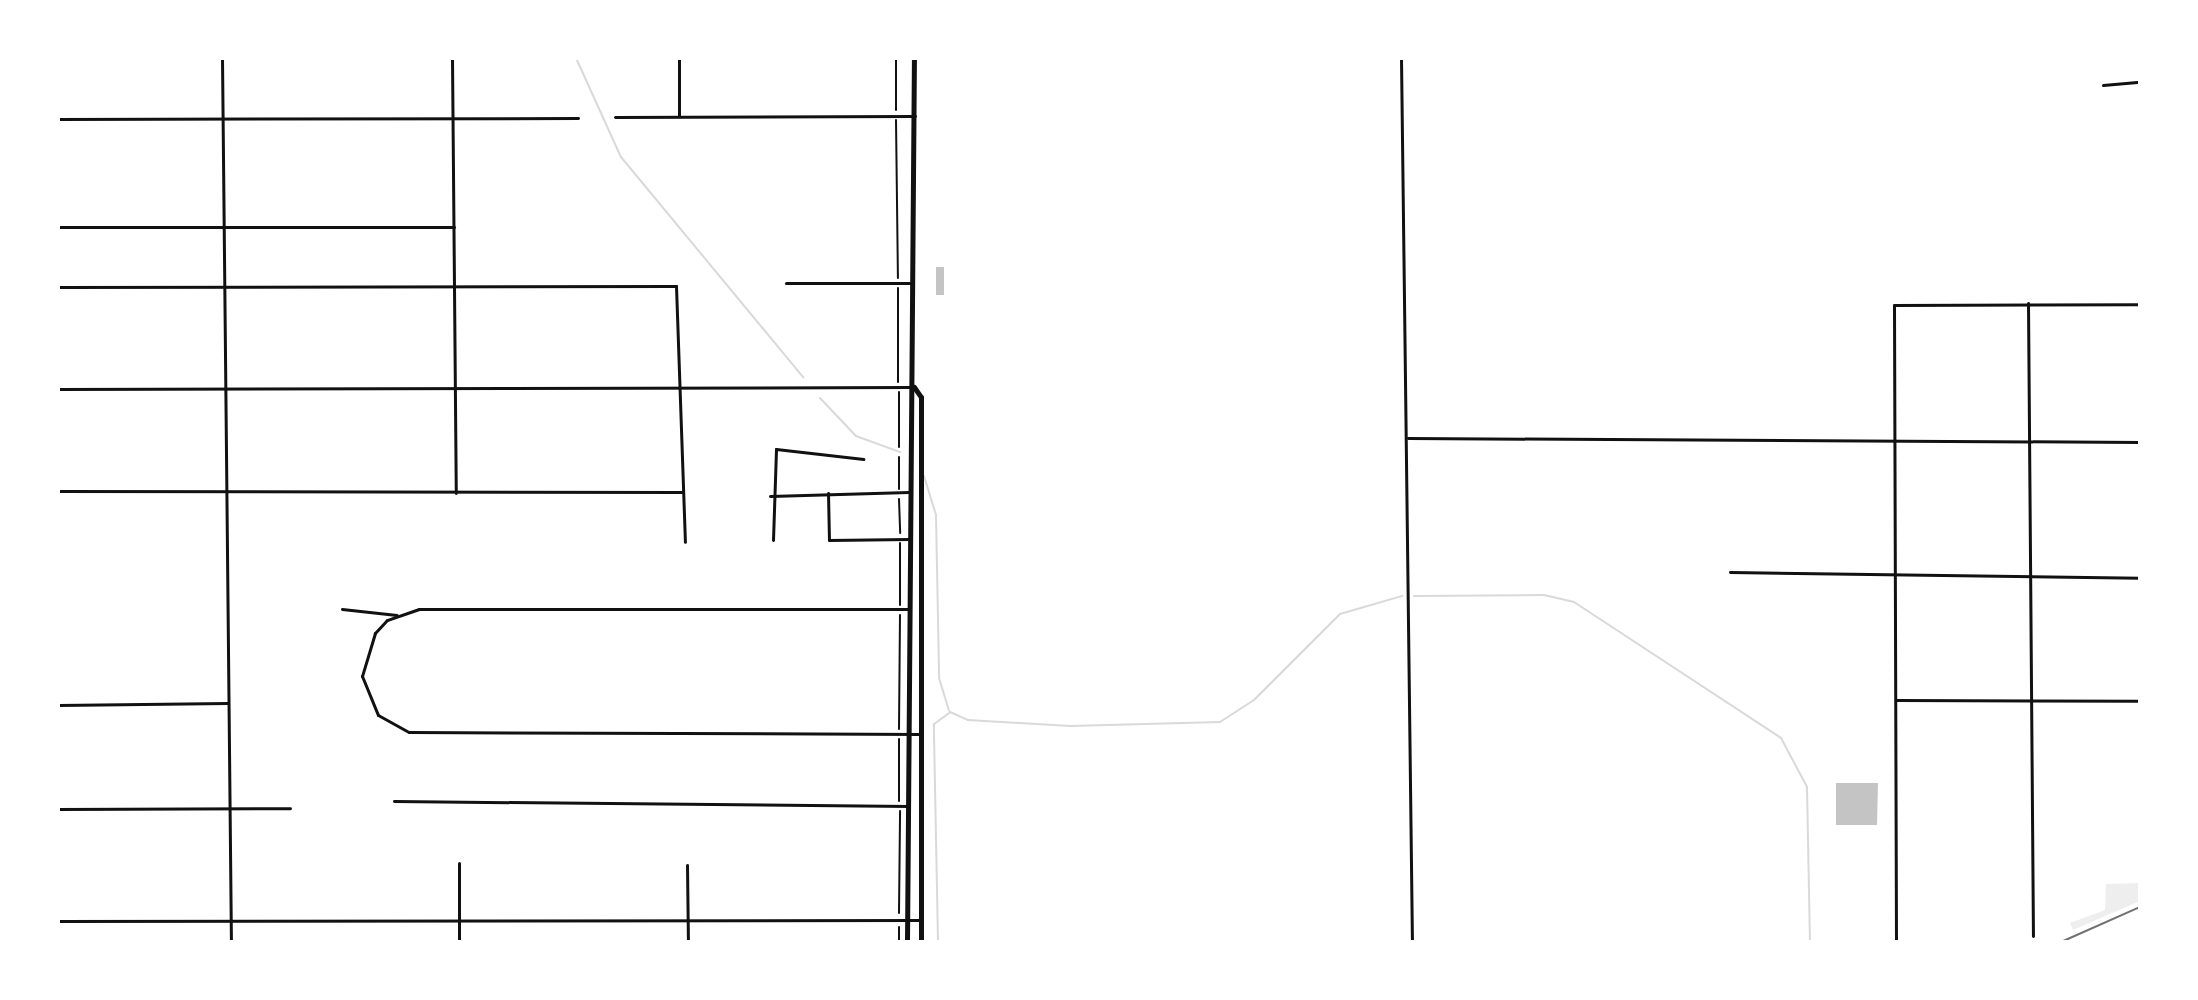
<!DOCTYPE html>
<html>
<head>
<meta charset="utf-8">
<style>
  body { margin:0 }
  #map { position:relative; width:2198px; height:1000px; overflow:hidden; background:#fff; font-family:"Space Grotesk",sans-serif }
  div>[style] { position:absolute }
  .green>* { inset:0; background:#eee }
  .stream>* { height:2px; margin:-1px; padding:0 1px; transform-origin:1px; border-radius:1px; background:#d9d9d9 }
  .building>* { inset:0; background:#c4c4c4 }
  .path>* { height:2px; margin:-1px; padding:0 1px; transform-origin:1px; border-radius:1px; background:#111 }
  .minor>* { height:3px; margin:-1.5px; padding:0 1.5px; transform-origin:1.5px; border-radius:1.5px; background:#111 }
  .primary>* { height:5px; margin:-2.5px; padding:0 2.5px; transform-origin:2.5px; border-radius:2.5px; background:#111 }
  .rail>* { height:2px; margin:-1px; padding:0 1px; transform-origin:1px; border-radius:1px; background:#707070 }
  span { translate:-50% -50%; white-space:nowrap; text-align:center; line-height:1.15; -webkit-text-stroke:8px #fff; paint-order:stroke }
  .frame { position:absolute; inset:0; border:60px solid #fff; pointer-events:none }
</style>
</head>
<body>
<div id="map">
  <div class="green">
    <i style="clip-path:polygon(2140px 883px,2140px 901px,2073px 930px,2070px 923px,2105px 910px,2106px 884px)"></i>
  </div>
  <div class="stream">
    <i style="left:576px;top:58px;width:109px;rotate:65.6deg"></i>
    <i style="left:621px;top:157px;width:286px;rotate:50.4deg"></i>
    <i style="left:820px;top:398px;width:52px;rotate:46.5deg"></i>
    <i style="left:856px;top:436px;width:47px;rotate:20deg"></i>
    <i style="left:924px;top:476px;width:41px;rotate:72.9deg"></i>
    <i style="left:936px;top:515px;width:163px;rotate:88.9deg"></i>
    <i style="left:939px;top:678px;width:34px;rotate:73deg"></i>
    <i style="left:1414px;top:596px;width:130px;rotate:-0.4deg"></i>
    <i style="left:1544px;top:595px;width:31px;rotate:13deg"></i>
    <i style="left:1574px;top:602px;width:248px;rotate:33.3deg"></i>
    <i style="left:1781px;top:738px;width:55px;rotate:62deg"></i>
    <i style="left:1807px;top:787px;width:155px;rotate:88.9deg"></i>
    <i style="left:950px;top:712px;width:20px;rotate:24deg"></i>
    <i style="left:968px;top:720px;width:102px;rotate:3.4deg"></i>
    <i style="left:1070px;top:726px;width:150px;rotate:-1.5deg"></i>
    <i style="left:1220px;top:722px;width:40px;rotate:-32.9deg"></i>
    <i style="left:1254px;top:700px;width:122px;rotate:-45deg"></i>
    <i style="left:1340px;top:614px;width:65px;rotate:-16.2deg"></i>
    <i style="left:938px;top:942px;width:218px;rotate:-91.1deg"></i>
    <i style="left:934px;top:724px;width:19px;rotate:-36deg"></i>
  </div>
  <div class="building">
    <i style="clip-path:polygon(936px 267px,944px 267px,944px 295px,936px 295px)"></i>
    <i style="clip-path:polygon(1836px 783px,1878px 783px,1877px 825px,1836px 825px)"></i>
  </div>
  <div class="path">
    <i style="left:896px;top:58px;width:52px;rotate:90deg"></i>
    <i style="left:896px;top:120px;width:158px;rotate:89.3deg"></i>
    <i style="left:898px;top:288px;width:94px;rotate:90deg"></i>
    <i style="left:899px;top:392px;width:55px;rotate:90deg"></i>
    <i style="left:899px;top:489px;width:32px;rotate:-90deg"></i>
    <i style="left:899px;top:499px;width:34px;rotate:88deg"></i>
    <i style="left:900px;top:605px;width:62px;rotate:-90deg"></i>
    <i style="left:899px;top:729px;width:114px;rotate:-89.5deg"></i>
    <i style="left:899px;top:739px;width:62px;rotate:90deg"></i>
    <i style="left:899px;top:913px;width:102px;rotate:-89.4deg"></i>
    <i style="left:899px;top:927px;width:15px;rotate:90deg"></i>
  </div>
  <div class="minor">
    <i style="left:222px;top:58px;width:884px;rotate:89.42deg"></i>
    <i style="left:452px;top:58px;width:435px;rotate:89.5deg"></i>
    <i style="left:679px;top:58px;width:58px;rotate:90deg"></i>
    <i style="left:1401px;top:58px;width:884px;rotate:89.29deg"></i>
    <i style="left:2103px;top:85px;width:37px;rotate:-5deg"></i>
    <i style="left:615px;top:117px;width:300px;rotate:-0.2deg"></i>
    <i style="left:58px;top:119px;width:520px;rotate:-0.11deg"></i>
    <i style="left:58px;top:227px;width:396px"></i>
    <i style="left:786px;top:283px;width:125px"></i>
    <i style="left:58px;top:287px;width:618px;rotate:-0.09deg"></i>
    <i style="left:676px;top:286px;width:256px;rotate:88deg"></i>
    <i style="left:2028px;top:303px;width:633px;rotate:89.55deg"></i>
    <i style="left:58px;top:389px;width:853px;rotate:-0.13deg"></i>
    <i style="left:1408px;top:438px;width:732px;rotate:0.31deg"></i>
    <i style="left:58px;top:491px;width:625px;rotate:0.09deg"></i>
    <i style="left:828px;top:493px;width:47px;rotate:88.8deg"></i>
    <i style="left:829px;top:540px;width:80px;rotate:-0.7deg"></i>
    <i style="left:770px;top:496px;width:139px;rotate:-1.6deg"></i>
    <i style="left:773px;top:540px;width:91px;rotate:-88.1deg"></i>
    <i style="left:776px;top:449px;width:88px;rotate:6.6deg"></i>
    <i style="left:1730px;top:572px;width:410px;rotate:0.8deg"></i>
    <i style="left:342px;top:609px;width:55px;rotate:6.2deg"></i>
    <i style="left:909px;top:609px;width:490px;rotate:180deg"></i>
    <i style="left:419px;top:609px;width:34px;rotate:161deg"></i>
    <i style="left:387px;top:620px;width:18px;rotate:133deg"></i>
    <i style="left:375px;top:633px;width:45px;rotate:106.8deg"></i>
    <i style="left:362px;top:676px;width:42px;rotate:67.7deg"></i>
    <i style="left:378px;top:715px;width:35px;rotate:29deg"></i>
    <i style="left:409px;top:732px;width:512px;rotate:0.22deg"></i>
    <i style="left:1896px;top:700px;width:244px;rotate:0.2deg"></i>
    <i style="left:58px;top:705px;width:170px;rotate:-0.7deg"></i>
    <i style="left:394px;top:801px;width:515px;rotate:0.56deg"></i>
    <i style="left:58px;top:809px;width:232px;rotate:-0.2deg"></i>
    <i style="left:687px;top:865px;width:77px;rotate:89.3deg"></i>
    <i style="left:58px;top:921px;width:863px;rotate:-0.07deg"></i>
    <i style="left:459px;top:942px;width:79px;rotate:-90deg"></i>
    <i style="left:1896px;top:942px;width:637px;rotate:-90.18deg"></i>
    <i style="left:1894px;top:305px;width:246px;rotate:-0.2deg"></i>
  </div>
  <div class="primary">
    <i style="left:914px;top:387px;width:12px;rotate:55deg"></i>
    <i style="left:921px;top:397px;width:545px;rotate:90deg"></i>
    <i style="left:907px;top:942px;width:884px;rotate:-89.55deg"></i>
  </div>
  <div class="rail">
    <i style="left:2061px;top:942px;width:86px;rotate:-23.9deg"></i>
  </div>
  <div class="frame"></div>
</div>
</body>
</html>
